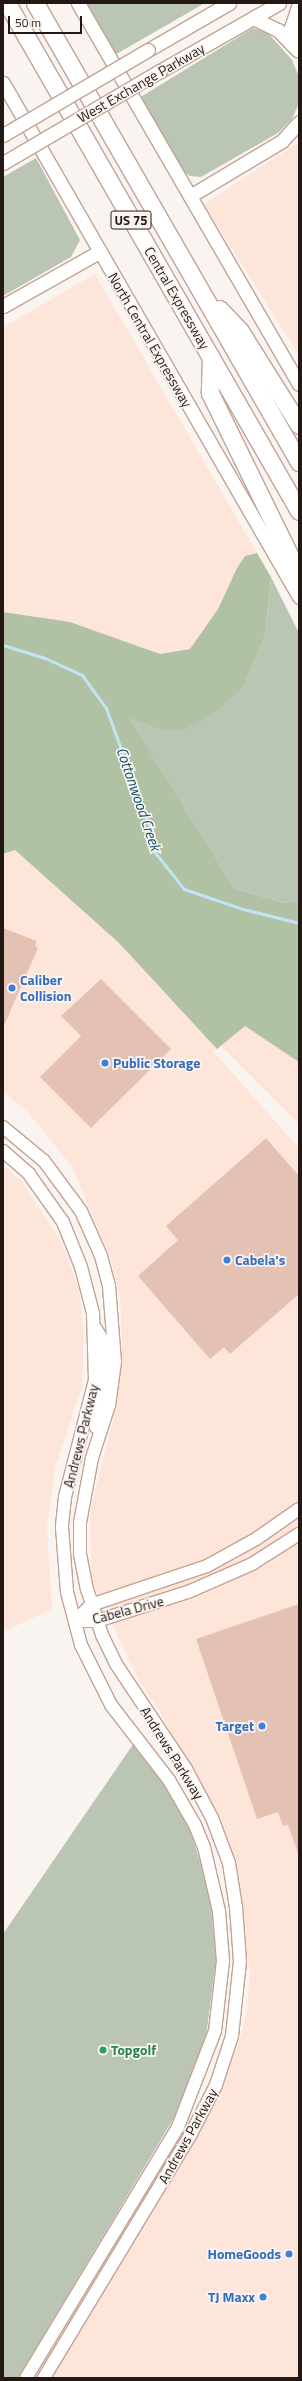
<!DOCTYPE html>
<html>
<head>
<meta charset="utf-8">
<style>
  body { margin:0 }
  #map { position:relative; width:302px; height:2381px; overflow:hidden; background:#faf4f1; font-family:"Titillium Web",sans-serif }
  div>[style] { position:absolute }
  .built>* { inset:0; background:#fee5da }
  .green>* { inset:0; background:#bbc5b4 }
  .forest>* { inset:0; background:#b0c1a4 }
  .stream>* { height:3px; margin:-1.5px; padding:0 1.5px; transform-origin:1.5px; border-radius:1.5px; background:#c1e5f4 }
  .building>* { inset:0; background:#e3c2b3 }
  .roads { filter:drop-shadow(1px 0 #c2a395) drop-shadow(-1px 0 #c2a395) drop-shadow(0 1px #c2a395) drop-shadow(0 -1px #c2a395) }
  .tertiary>* { height:12px; margin:-6px; padding:0 6px; transform-origin:6px; border-radius:6px; background:#fff }
  .secondary>* { height:13px; margin:-6.5px; padding:0 6.5px; transform-origin:6.5px; border-radius:6.5px; background:#fff }
  .motorway>* { height:17px; margin:-8.5px; padding:0 8.5px; transform-origin:8.5px; border-radius:8.5px; background:#fff }
  .bridges { filter:drop-shadow(1px 0 #c2a395) drop-shadow(-1px 0 #c2a395) drop-shadow(0 1px #c2a395) drop-shadow(0 -1px #c2a395) }
  .secondary-bridge>* { height:13px; margin:-6.5px; padding:0 6.5px; transform-origin:6.5px; border-radius:6.5px; background:#fff }
  .dots>* { width:11px; height:11px; translate:-50% -50%; box-sizing:border-box; border:2px solid #faf4f1; border-radius:50% }
  span { translate:-50% -50%; white-space:nowrap; text-align:center; line-height:1.15; -webkit-text-stroke:3.5px #faf4f1; paint-order:stroke }
  .shield-label span { padding:1px 3px; background:#faf4f1; border:1px solid; border-radius:3px; -webkit-text-stroke-width:0 }
  .shield-label { font-size:13px; color:#231813; font-weight:700 }
  .street-label { font-size:14px; color:#231813 }
  .shop-label { font-size:14px; color:#366cbe; font-weight:700 }
  .left { translate:0 -50%; text-align:left }
  .right { translate:-100% -50%; text-align:right }
  .leisure-label { font-size:14px; color:#27864d; font-weight:700 }
  .water-label { font-size:15px; color:#0d5369; font-style:italic }
  .frame { position:absolute; inset:0; border:4px solid #231813; pointer-events:none }
  .scale { position:absolute; left:8px; top:16px; width:74px; height:18px; box-sizing:border-box; border:2px solid #231813; border-top:0; padding-left:5px; font-size:12px; line-height:14px; white-space:nowrap; color:#231813; -webkit-text-stroke:3px #faf4f1; paint-order:stroke }
</style>
</head>
<body>
<div id="map">
  <div class="built">
    <i style="clip-path:polygon(299px 142px,299px 355px,204px 204px)"></i>
    <i style="clip-path:polygon(95px 274px,257px 553px,245px 556px,237px 568px,218px 609px,190px 649px,160px 654px,70px 622px,3px 612px,3px 327px)"></i>
    <i style="clip-path:polygon(3px 764px,299px 1057px,299px 1124px,131px 956px,217px 1049px,214px 1052px,299px 1148px,299px 2378px,52px 2378px,207px 2119px,241px 2036px,246px 2015px,250px 1975px,236px 1876px,217px 1817px,161px 1714px,137px 1677px,91px 1579px,90px 1512px,116px 1407px,122px 1348px,120px 1296px,110px 1257px,72px 1167px,27px 1111px,3px 1092px,3px 854px,15px 850px,103px 929px)"></i>
    <i style="clip-path:polygon(3px 1165px,21px 1180px,62px 1243px,79px 1289px,84px 1335px,82px 1387px,55px 1468px,47px 1527px,52px 1609px,3px 1632px)"></i>
  </div>
  <div class="green">
    <i style="clip-path:polygon(83px 3px,205px 3px,113px 56px)"></i>
    <i style="clip-path:polygon(253px 28px,268px 33px,292px 60px,299px 77px,299px 103px,292px 119px,278px 133px,201px 177px,190px 176px,179px 169px,139px 98px)"></i>
    <i style="clip-path:polygon(36px 158px,80px 240px,71px 257px,3px 296px,3px 177px)"></i>
    <i style="clip-path:polygon(271px 577px,299px 633px,299px 901px,285px 903px,235px 889px,127px 716px,160px 730px,215px 713px,243px 688px,265px 636px)"></i>
    <i style="clip-path:polygon(134px 1743px,169px 1790px,189px 1826px,210px 1894px,216px 1960px,206px 2037px,175px 2116px,18px 2378px,3px 2378px,3px 1934px)"></i>
  </div>
  <div class="forest">
    <i style="clip-path:polygon(257px 553px,271px 577px,265px 636px,243px 688px,215px 713px,182px 730px,160px 730px,128px 717px,235px 889px,285px 903px,299px 901px,299px 1062px,245px 1026px,217px 1049px,119px 943px,15px 850px,3px 854px,3px 612px,70px 622px,160px 654px,190px 649px,218px 609px,237px 568px,245px 556px)"></i>
  </div>
  <div class="stream">
    <i style="left:3px;top:645px;width:44px;rotate:17.2deg"></i>
    <i style="left:45px;top:658px;width:41px;rotate:24.7deg"></i>
    <i style="left:82px;top:675px;width:41px;rotate:54deg"></i>
    <i style="left:106px;top:708px;width:143px;rotate:69.9deg"></i>
    <i style="left:155px;top:842px;width:8px;rotate:104deg"></i>
    <i style="left:153px;top:850px;width:50px;rotate:51.5deg"></i>
    <i style="left:184px;top:889px;width:62px;rotate:18.7deg"></i>
    <i style="left:243px;top:909px;width:58px;rotate:14deg"></i>
  </div>
  <div class="building">
    <i style="clip-path:polygon(3px 928px,37px 941px,35px 946px,38px 948px,3px 1028px)"></i>
    <i style="clip-path:polygon(101px 979px,171px 1049px,91px 1128px,40px 1077px,81px 1036px,61px 1016px)"></i>
    <i style="clip-path:polygon(266px 1138px,299px 1176px,299px 1294px,230px 1354px,224px 1347px,210px 1359px,138px 1276px,178px 1240px,166px 1226px)"></i>
    <i style="clip-path:polygon(299px 1604px,299px 1853px,298px 1853px,288px 1825px,283px 1826px,278px 1812px,257px 1819px,196px 1639px)"></i>
  </div>
  <div class="roads">
    <div class="tertiary">
      <i style="left:3px;top:1127px;width:53px;rotate:39.7deg"></i>
      <i style="left:44px;top:1161px;width:62px;rotate:53.5deg"></i>
      <i style="left:81px;top:1211px;width:49px;rotate:66deg"></i>
      <i style="left:101px;top:1256px;width:31px;rotate:75deg"></i>
      <i style="left:109px;top:1286px;width:76px;rotate:85.5deg"></i>
      <i style="left:115px;top:1362px;width:43px;rotate:97.9deg"></i>
      <i style="left:109px;top:1405px;width:56px;rotate:107.8deg"></i>
      <i style="left:92px;top:1458px;width:66px;rotate:100.5deg"></i>
      <i style="left:80px;top:1523px;width:31px;rotate:90deg"></i>
      <i style="left:80px;top:1554px;width:36px;rotate:79deg"></i>
      <i style="left:87px;top:1589px;width:48px;rotate:71.9deg"></i>
      <i style="left:102px;top:1635px;width:32px;rotate:64deg"></i>
      <i style="left:116px;top:1664px;width:126px;rotate:56.3deg"></i>
      <i style="left:186px;top:1769px;width:55px;rotate:62deg"></i>
      <i style="left:212px;top:1818px;width:48px;rotate:69.3deg"></i>
      <i style="left:229px;top:1863px;width:45px;rotate:81deg"></i>
      <i style="left:236px;top:1907px;width:54px;rotate:85.8deg"></i>
      <i style="left:240px;top:1961px;width:75px;rotate:96.1deg"></i>
      <i style="left:232px;top:2036px;width:52px;rotate:108.1deg"></i>
      <i style="left:216px;top:2085px;width:55px;rotate:117deg"></i>
      <i style="left:191px;top:2134px;width:285px;rotate:121.1deg"></i>
      <i style="left:3px;top:1151px;width:35px;rotate:41deg"></i>
      <i style="left:29px;top:1174px;width:59px;rotate:54.7deg"></i>
      <i style="left:63px;top:1222px;width:48px;rotate:68.2deg"></i>
      <i style="left:81px;top:1267px;width:48px;rotate:75.4deg"></i>
      <i style="left:93px;top:1313px;width:67px;rotate:88.3deg"></i>
      <i style="left:95px;top:1380px;width:121px;rotate:104.4deg"></i>
      <i style="left:65px;top:1497px;width:30px;rotate:96deg"></i>
      <i style="left:62px;top:1527px;width:65px;rotate:85.6deg"></i>
      <i style="left:67px;top:1592px;width:55px;rotate:75.2deg"></i>
      <i style="left:81px;top:1645px;width:67px;rotate:63.4deg"></i>
      <i style="left:111px;top:1705px;width:95px;rotate:52.3deg"></i>
      <i style="left:169px;top:1780px;width:52px;rotate:60deg"></i>
      <i style="left:195px;top:1825px;width:24px;rotate:68deg"></i>
      <i style="left:204px;top:1847px;width:66px;rotate:76.8deg"></i>
      <i style="left:219px;top:1911px;width:50px;rotate:85.4deg"></i>
      <i style="left:223px;top:1961px;width:70px;rotate:96.5deg"></i>
      <i style="left:215px;top:2031px;width:103px;rotate:111.1deg"></i>
      <i style="left:178px;top:2127px;width:293px;rotate:121.2deg"></i>
      <i style="left:96px;top:1329px;width:17px;rotate:59deg"></i>
      <i style="left:105px;top:1344px;width:40px;rotate:92.9deg"></i>
      <i style="left:103px;top:1384px;width:36px;rotate:101deg"></i>
      <i style="left:96px;top:1419px;width:8px;rotate:90deg"></i>
      <i style="left:96px;top:1427px;width:6px;rotate:39deg"></i>
      <i style="left:75px;top:1621px;width:23px;rotate:-45deg"></i>
      <i style="left:91px;top:1605px;width:122px;rotate:-18.6deg"></i>
      <i style="left:207px;top:1566px;width:56px;rotate:-28.9deg"></i>
      <i style="left:256px;top:1539px;width:52px;rotate:-34.9deg"></i>
      <i style="left:75px;top:1621px;width:22px"></i>
      <i style="left:97px;top:1621px;width:96px;rotate:-17.7deg"></i>
      <i style="left:188px;top:1592px;width:70px;rotate:-23.6deg"></i>
      <i style="left:252px;top:1564px;width:56px;rotate:-32.6deg"></i>
    </div>
    <div class="secondary">
      <i style="left:78px;top:3px;width:440px;rotate:59.9deg"></i>
      <i style="left:253px;top:18px;width:28px;rotate:26deg"></i>
      <i style="left:278px;top:30px;width:28px;rotate:46deg"></i>
      <i style="left:296px;top:46px;width:19px;rotate:-106deg"></i>
      <i style="left:291px;top:28px;width:25px;rotate:-72deg"></i>
      <i style="left:148px;top:50px;width:94px;rotate:-30.1deg"></i>
      <i style="left:160px;top:71px;width:137px;rotate:-29.7deg"></i>
      <i style="left:3px;top:83px;width:593px;rotate:60.06deg"></i>
      <i style="left:190px;top:196px;width:107px;rotate:-30.9deg"></i>
      <i style="left:282px;top:141px;width:25px;rotate:-48deg"></i>
      <i style="left:3px;top:306px;width:110px;rotate:-29.4deg"></i>
    </div>
    <div class="motorway">
      <i style="left:7px;top:3px;width:586px;rotate:60.11deg"></i>
      <i style="left:35px;top:3px;width:530px;rotate:60.09deg"></i>
      <i style="left:219px;top:309px;width:30px;rotate:46deg"></i>
      <i style="left:240px;top:331px;width:111px;rotate:57.9deg"></i>
      <i style="left:211px;top:357px;width:36px;rotate:92deg"></i>
      <i style="left:210px;top:393px;width:203px;rotate:63.9deg"></i>
    </div>
  </div>
  <div class="bridges">
    <div class="secondary-bridge">
      <i style="left:3px;top:135px;width:168px;rotate:-30.4deg"></i>
      <i style="left:3px;top:163px;width:182px;rotate:-30.4deg"></i>
    </div>
  </div>
  <div class="dots">
    <i style="left:12px;top:988px;background:#3f7fe0"></i>
    <i style="left:105px;top:1063px;background:#3f7fe0"></i>
    <i style="left:227px;top:1260px;background:#3f7fe0"></i>
    <i style="left:262px;top:1726px;background:#3f7fe0"></i>
    <i style="left:103px;top:2050px;background:#2e9e5b"></i>
    <i style="left:289px;top:2254px;background:#3f7fe0"></i>
    <i style="left:263px;top:2297px;background:#3f7fe0"></i>
  </div>
  <div class="shield-label">
    <span style="left:131px;top:220px">US 75</span>
  </div>
  <div class="street-label">
    <span style="left:141px;top:83px;rotate:-30deg">West Exchange Parkway</span>
    <span style="left:177px;top:298px;rotate:60deg">Central Expressway</span>
    <span style="left:150px;top:340px;rotate:60deg">North Central Expressway</span>
    <span style="left:81px;top:1436px;rotate:-76deg">Andrews Parkway</span>
    <span style="left:128px;top:1610px;rotate:-15deg">Cabela Drive</span>
    <span style="left:172px;top:1753px;rotate:58deg">Andrews Parkway</span>
    <span style="left:188px;top:2136px;rotate:-61deg">Andrews Parkway</span>
  </div>
  <div class="shop-label">
    <span class="left" style="left:20px;top:988px">Caliber<br>Collision</span>
    <span class="left" style="left:113px;top:1063px">Public Storage</span>
    <span class="left" style="left:235px;top:1260px">Cabela's</span>
    <span class="right" style="left:254px;top:1726px">Target</span>
    <span class="right" style="left:281px;top:2254px">HomeGoods</span>
    <span class="right" style="left:255px;top:2297px">TJ Maxx</span>
  </div>
  <div class="leisure-label">
    <span class="left" style="left:111px;top:2050px">Topgolf</span>
  </div>
  <div class="water-label">
    <span style="left:139px;top:799px;rotate:71deg">Cottonwood Creek</span>
  </div>
  <div class="frame"></div>
  <div class="scale">50 m</div>
</div>
</body>
</html>
